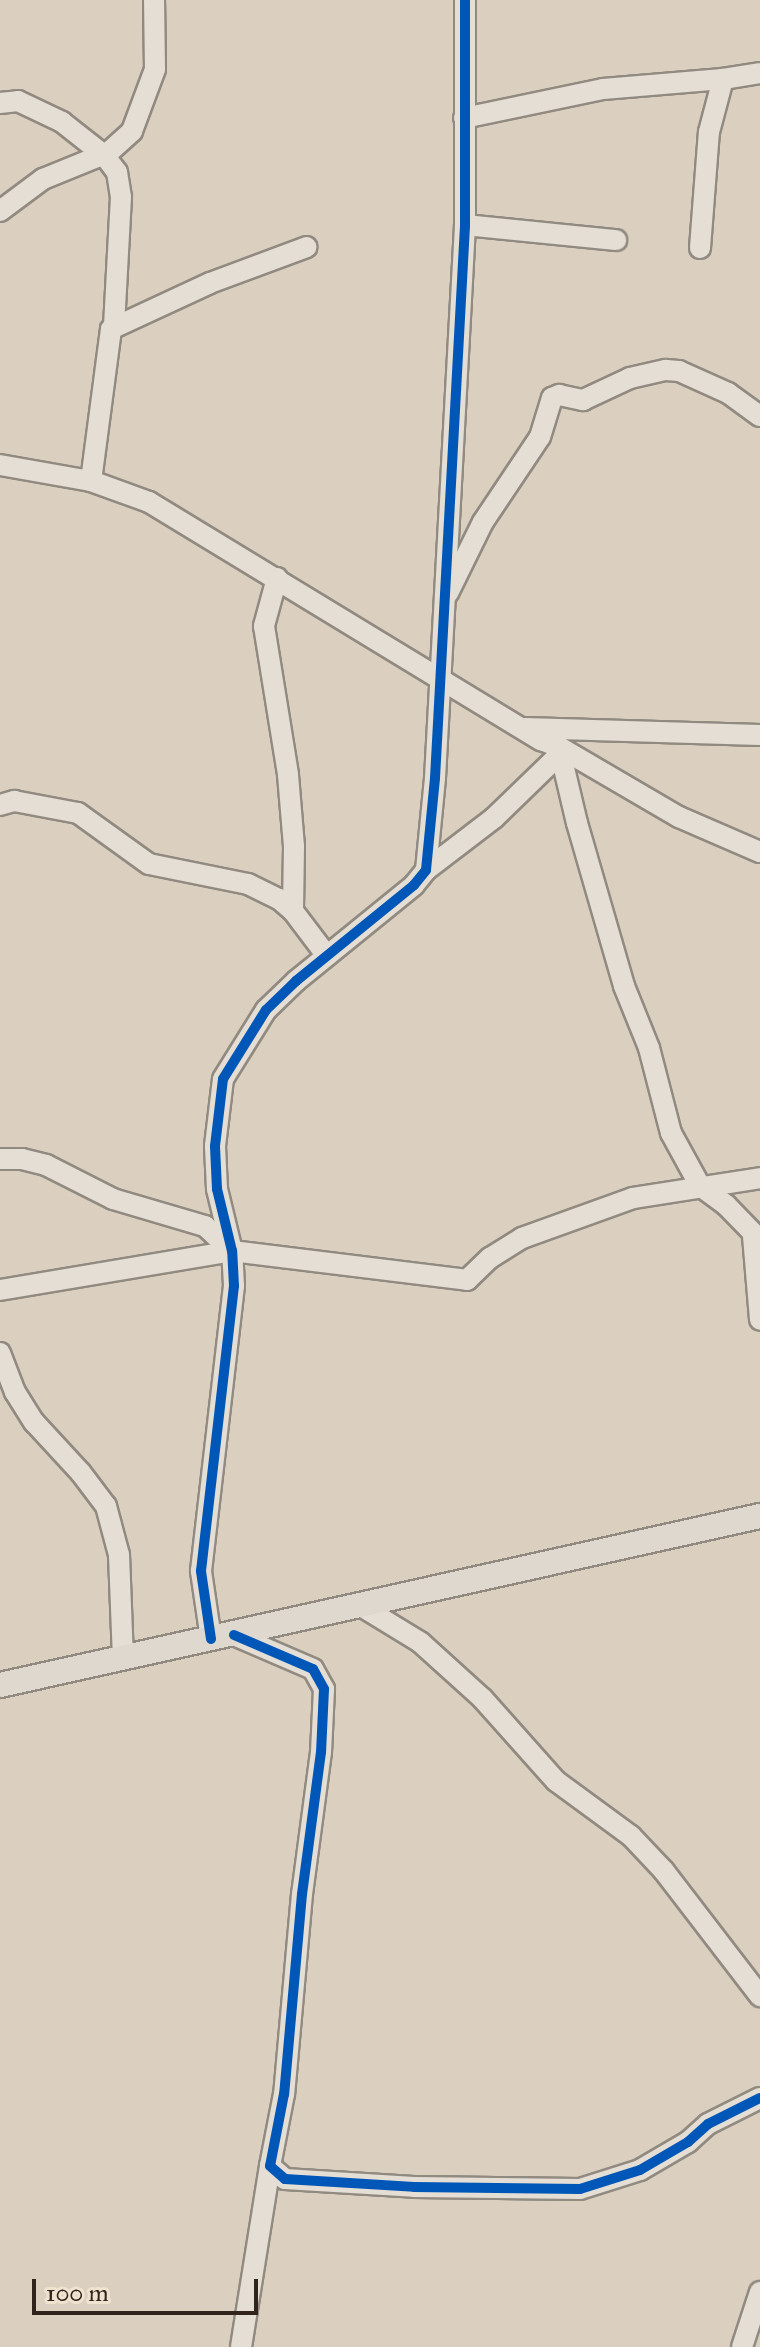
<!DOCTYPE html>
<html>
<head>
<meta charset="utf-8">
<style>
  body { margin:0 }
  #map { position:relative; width:760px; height:2347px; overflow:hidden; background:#dbd0c0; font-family:"IM FELL Great Primer",serif }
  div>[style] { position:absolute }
  .roads { filter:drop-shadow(2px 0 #918a80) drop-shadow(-2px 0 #918a80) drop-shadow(0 2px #918a80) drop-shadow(0 -2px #918a80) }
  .minor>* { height:20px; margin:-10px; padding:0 10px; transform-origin:10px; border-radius:10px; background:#e4ded5 }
  .major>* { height:24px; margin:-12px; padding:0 12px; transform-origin:12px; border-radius:12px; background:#ded8ce }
  .cycleway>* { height:10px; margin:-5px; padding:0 5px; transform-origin:5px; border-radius:5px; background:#0057b8 }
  span { translate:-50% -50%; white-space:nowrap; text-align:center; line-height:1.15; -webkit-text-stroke:6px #efe2cf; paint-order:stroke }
  .scale { position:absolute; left:32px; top:2279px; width:226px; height:36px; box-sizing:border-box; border:4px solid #30241d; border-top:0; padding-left:10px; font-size:24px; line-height:28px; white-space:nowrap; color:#30241d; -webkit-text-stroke:6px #efe2cf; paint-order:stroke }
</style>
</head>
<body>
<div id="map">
  <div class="roads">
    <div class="minor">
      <i style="left:0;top:103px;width:18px;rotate:-6deg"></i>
      <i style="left:18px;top:101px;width:49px;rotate:25.5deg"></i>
      <i style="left:62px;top:122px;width:53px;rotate:38.2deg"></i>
      <i style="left:104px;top:155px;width:21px;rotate:53deg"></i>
      <i style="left:117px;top:172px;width:25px;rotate:81deg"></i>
      <i style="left:121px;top:197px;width:129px;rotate:93.1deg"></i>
      <i style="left:464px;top:118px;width:142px;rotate:-11.8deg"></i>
      <i style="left:603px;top:89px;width:120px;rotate:-4.8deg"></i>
      <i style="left:723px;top:79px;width:37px;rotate:-9deg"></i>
      <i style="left:0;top:211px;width:54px;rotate:-36.7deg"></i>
      <i style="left:43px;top:179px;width:71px;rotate:-22.2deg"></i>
      <i style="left:109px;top:152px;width:31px;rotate:-42deg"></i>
      <i style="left:132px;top:131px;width:66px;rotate:-69.6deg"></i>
      <i style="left:155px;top:69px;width:69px;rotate:-90.8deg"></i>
      <i style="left:465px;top:225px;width:152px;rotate:5.7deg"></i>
      <i style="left:700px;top:248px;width:116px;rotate:-85.6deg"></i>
      <i style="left:709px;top:132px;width:55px;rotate:-75.2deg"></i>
      <i style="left:0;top:465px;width:92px;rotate:10deg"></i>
      <i style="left:91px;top:481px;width:62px;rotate:19.9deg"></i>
      <i style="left:149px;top:502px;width:459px;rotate:31.3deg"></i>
      <i style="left:541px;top:740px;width:19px;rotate:21deg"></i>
      <i style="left:559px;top:747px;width:139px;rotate:30.3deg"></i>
      <i style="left:679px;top:817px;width:88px;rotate:23.4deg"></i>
      <i style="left:91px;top:481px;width:153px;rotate:-82.5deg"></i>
      <i style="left:111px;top:329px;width:109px;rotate:-24.9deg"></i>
      <i style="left:210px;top:283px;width:103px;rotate:-20.4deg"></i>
      <i style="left:277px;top:578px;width:50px;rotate:105.2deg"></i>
      <i style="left:264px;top:626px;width:151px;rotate:80.8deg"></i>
      <i style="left:288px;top:775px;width:71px;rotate:85.2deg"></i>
      <i style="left:294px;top:846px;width:65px;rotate:90.9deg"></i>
      <i style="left:448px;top:593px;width:79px;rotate:-63.8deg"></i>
      <i style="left:483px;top:522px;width:102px;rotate:-56.2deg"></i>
      <i style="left:540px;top:437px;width:41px;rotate:-72.9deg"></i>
      <i style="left:552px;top:398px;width:8px;rotate:-23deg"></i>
      <i style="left:559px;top:395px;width:25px;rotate:12deg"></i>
      <i style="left:583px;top:400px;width:52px;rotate:-25.1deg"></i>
      <i style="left:630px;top:378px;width:37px;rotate:-13deg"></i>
      <i style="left:666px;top:370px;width:13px;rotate:4deg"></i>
      <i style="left:679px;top:371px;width:54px;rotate:24.2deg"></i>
      <i style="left:728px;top:393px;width:39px;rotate:36deg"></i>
      <i style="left:525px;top:728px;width:235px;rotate:1.7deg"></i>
      <i style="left:559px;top:747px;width:78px;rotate:76.7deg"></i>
      <i style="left:577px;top:823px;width:170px;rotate:73.9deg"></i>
      <i style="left:624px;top:986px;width:67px;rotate:68deg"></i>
      <i style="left:649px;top:1048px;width:88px;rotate:75.5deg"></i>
      <i style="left:671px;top:1133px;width:60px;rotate:61.3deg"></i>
      <i style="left:700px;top:1186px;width:32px;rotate:36deg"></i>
      <i style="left:726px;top:1205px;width:49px;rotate:45.8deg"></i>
      <i style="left:0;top:805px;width:15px;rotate:-16deg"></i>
      <i style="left:14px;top:801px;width:65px;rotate:10.6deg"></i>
      <i style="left:78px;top:813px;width:87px;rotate:35.7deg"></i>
      <i style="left:149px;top:864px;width:101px;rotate:11.4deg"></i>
      <i style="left:248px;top:884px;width:34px;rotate:26deg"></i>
      <i style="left:279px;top:899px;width:18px;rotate:41deg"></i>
      <i style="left:293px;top:911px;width:56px;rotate:52.9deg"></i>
      <i style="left:426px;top:870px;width:86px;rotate:-37.4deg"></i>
      <i style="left:494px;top:818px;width:91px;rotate:-44.1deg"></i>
      <i style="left:0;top:1159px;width:22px"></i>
      <i style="left:22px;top:1159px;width:25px;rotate:14deg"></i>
      <i style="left:46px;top:1165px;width:75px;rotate:26.9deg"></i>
      <i style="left:113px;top:1199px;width:96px;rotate:16.4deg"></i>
      <i style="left:205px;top:1226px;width:34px;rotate:43deg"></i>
      <i style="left:753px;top:1236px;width:84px;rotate:85.2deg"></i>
      <i style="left:0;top:1290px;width:235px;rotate:-9.5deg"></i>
      <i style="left:232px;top:1251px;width:237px;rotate:7deg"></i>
      <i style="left:467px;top:1280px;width:32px;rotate:-44deg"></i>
      <i style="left:490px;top:1258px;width:38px;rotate:-32deg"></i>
      <i style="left:522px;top:1238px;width:118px;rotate:-19.8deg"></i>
      <i style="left:633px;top:1198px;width:129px;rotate:-8.9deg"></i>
      <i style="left:0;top:1353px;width:42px;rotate:69deg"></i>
      <i style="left:15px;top:1392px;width:36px;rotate:58deg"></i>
      <i style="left:34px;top:1422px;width:69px;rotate:47.3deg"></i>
      <i style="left:81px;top:1473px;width:41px;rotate:52.9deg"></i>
      <i style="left:106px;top:1506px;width:51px;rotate:75.1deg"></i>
      <i style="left:119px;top:1555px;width:103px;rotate:87.8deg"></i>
      <i style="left:361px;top:1606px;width:69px;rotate:31.4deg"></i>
      <i style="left:420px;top:1642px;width:84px;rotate:42.1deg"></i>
      <i style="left:482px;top:1698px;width:111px;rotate:48.3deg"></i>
      <i style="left:556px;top:1781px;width:93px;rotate:36.3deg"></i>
      <i style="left:631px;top:1836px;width:48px;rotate:46.7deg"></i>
      <i style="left:664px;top:1871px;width:158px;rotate:52.5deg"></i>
      <i style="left:234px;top:1635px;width:86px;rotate:23.3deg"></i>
      <i style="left:313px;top:1669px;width:23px;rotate:61deg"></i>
      <i style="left:324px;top:1689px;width:63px;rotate:92.7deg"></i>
      <i style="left:321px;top:1752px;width:143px;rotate:97.6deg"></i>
      <i style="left:302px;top:1894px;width:201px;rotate:95.1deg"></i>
      <i style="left:284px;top:2094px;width:73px;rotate:101deg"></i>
      <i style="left:270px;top:2166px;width:20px;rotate:41deg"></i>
      <i style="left:285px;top:2179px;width:129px;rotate:3.5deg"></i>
      <i style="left:414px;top:2187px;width:166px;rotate:0.7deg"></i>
      <i style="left:580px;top:2189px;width:63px;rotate:-17.6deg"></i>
      <i style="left:640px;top:2170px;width:56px;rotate:-30.3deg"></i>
      <i style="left:688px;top:2142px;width:27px;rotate:-42deg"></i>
      <i style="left:708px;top:2124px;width:58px;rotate:-26.6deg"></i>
      <i style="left:211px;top:1639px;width:69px;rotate:-98.4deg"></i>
      <i style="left:201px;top:1571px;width:287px;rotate:-83.4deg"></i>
      <i style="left:234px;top:1286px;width:35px;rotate:-93deg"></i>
      <i style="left:232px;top:1251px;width:64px;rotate:-103.6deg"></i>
      <i style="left:217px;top:1189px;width:43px;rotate:-92.7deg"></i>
      <i style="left:215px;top:1146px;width:67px;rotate:-83.2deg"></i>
      <i style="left:223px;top:1079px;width:81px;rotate:-58.1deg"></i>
      <i style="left:266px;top:1010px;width:42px;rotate:-44deg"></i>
      <i style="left:296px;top:981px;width:152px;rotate:-39.1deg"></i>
      <i style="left:414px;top:885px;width:19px;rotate:-51deg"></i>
      <i style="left:426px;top:870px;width:92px;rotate:-84.4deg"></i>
      <i style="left:435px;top:778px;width:554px;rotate:-86.89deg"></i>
      <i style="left:465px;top:225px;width:225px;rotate:-90deg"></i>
      <i style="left:241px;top:2347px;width:183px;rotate:-80.9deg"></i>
      <i style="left:742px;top:2347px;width:58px;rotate:-71.9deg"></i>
    </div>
    <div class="major">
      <i style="left:0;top:1685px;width:779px;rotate:-12.54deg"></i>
    </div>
  </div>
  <div class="cycleway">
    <i style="left:234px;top:1635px;width:86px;rotate:23.3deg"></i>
    <i style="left:313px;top:1669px;width:23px;rotate:61deg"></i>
    <i style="left:324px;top:1689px;width:63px;rotate:92.7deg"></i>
    <i style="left:321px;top:1752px;width:143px;rotate:97.6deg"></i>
    <i style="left:302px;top:1894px;width:201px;rotate:95.1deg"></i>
    <i style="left:284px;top:2094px;width:73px;rotate:101deg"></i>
    <i style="left:270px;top:2166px;width:20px;rotate:41deg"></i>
    <i style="left:285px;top:2179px;width:129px;rotate:3.5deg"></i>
    <i style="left:414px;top:2187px;width:166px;rotate:0.7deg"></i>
    <i style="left:580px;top:2189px;width:63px;rotate:-17.6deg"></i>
    <i style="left:640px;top:2170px;width:56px;rotate:-30.3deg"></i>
    <i style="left:688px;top:2142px;width:27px;rotate:-42deg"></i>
    <i style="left:708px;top:2124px;width:58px;rotate:-26.6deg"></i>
    <i style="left:211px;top:1639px;width:69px;rotate:-98.4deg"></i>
    <i style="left:201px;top:1571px;width:287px;rotate:-83.4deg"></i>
    <i style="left:234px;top:1286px;width:35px;rotate:-93deg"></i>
    <i style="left:232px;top:1251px;width:64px;rotate:-103.6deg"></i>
    <i style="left:217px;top:1189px;width:43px;rotate:-92.7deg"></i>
    <i style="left:215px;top:1146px;width:67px;rotate:-83.2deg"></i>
    <i style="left:223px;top:1079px;width:81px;rotate:-58.1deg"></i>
    <i style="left:266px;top:1010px;width:42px;rotate:-44deg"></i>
    <i style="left:296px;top:981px;width:152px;rotate:-39.1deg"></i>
    <i style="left:414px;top:885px;width:19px;rotate:-51deg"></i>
    <i style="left:426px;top:870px;width:92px;rotate:-84.4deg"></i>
    <i style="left:435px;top:778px;width:554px;rotate:-86.89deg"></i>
    <i style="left:465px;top:225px;width:225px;rotate:-90deg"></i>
  </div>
  <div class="scale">100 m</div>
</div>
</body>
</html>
